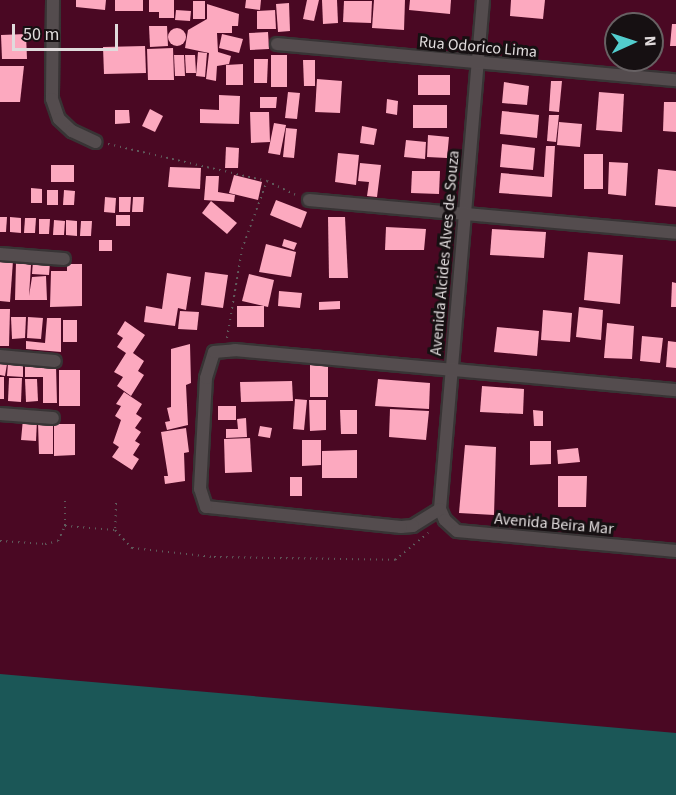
<!DOCTYPE html>
<html>
<head>
<meta charset="utf-8">
<style>
  body { margin:0 }
  #map { position:relative; width:676px; height:795px; overflow:hidden; background:#1f191b; font-family:"Source Sans 3",sans-serif }
  div>[style] { position:absolute }
  .green>* { inset:0; background:#4a0823 }
  .water>* { inset:0; background:#1b5757 }
  .building>* { inset:0; background:#fca9bf }
  .round { border-radius:50% }
  .path>* { height:2px; margin-top:-1px; transform-origin:0; background:repeating-linear-gradient(90deg,#5f5a5b 0 1.5px,transparent 0 6px) }
  .roads { filter:drop-shadow(2px 0 #383435) drop-shadow(-2px 0 #383435) drop-shadow(0 2px #383435) drop-shadow(0 -2px #383435) }
  .street>* { height:12px; margin:-6px; padding:0 6px; transform-origin:6px; border-radius:6px; background:#544c4e }
  span { translate:-50% -50%; white-space:nowrap; text-align:center; line-height:1.15; -webkit-text-stroke:6px #161012; paint-order:stroke }
  .street-label { font-size:16px; color:#e0dbdc }
  .north { position:absolute; left:604px; top:12px; width:60px; height:60px; box-sizing:border-box; background:#161012; border:2px solid #676163; border-radius:50%; rotate:87deg; font-size:16px; font-weight:700; line-height:24px; text-align:center; color:#e0dbdc }
  .north::after { content:''; display:block; margin:auto; width:21px; height:27px; background:#52cdcd; clip-path:polygon(50% 0,100% 100%,50% 72%,0 100%) }
  .scale { position:absolute; left:12px; top:24px; width:106px; height:27px; box-sizing:border-box; border:3px solid #e0dbdc; border-top:0; padding-left:8px; font-size:18px; line-height:21px; white-space:nowrap; color:#e0dbdc; -webkit-text-stroke:4px #161012; paint-order:stroke }
</style>
</head>
<body>
<div id="map">
  <div class="green">
    <i style="clip-path:polygon(evenodd,0 0,676px 0,676px 742px,0 676px,0 0,616px 24px,652px 24px,652px 60px,616px 60px,616px 24px)"></i>
  </div>
  <div class="water">
    <i style="clip-path:polygon(0 674px,676px 733px,676px 795px,0 795px)"></i>
  </div>
  <div class="building">
    <i style="clip-path:polygon(76px 0,106px 0,105px 10px,76px 7px)"></i>
    <i style="clip-path:polygon(115px 0,143px 0,143px 11px,115px 11px)"></i>
    <i style="clip-path:polygon(149px 0,174px 0,174px 18px,159px 18px,159px 12px,149px 12px)"></i>
    <i style="clip-path:polygon(246px 0,261px 0,260px 10px,245px 8px)"></i>
    <i style="clip-path:polygon(307px 0,319px 0,314px 21px,303px 19px)"></i>
    <i style="clip-path:polygon(322px 0,337px 0,338px 23px,323px 24px)"></i>
    <i style="clip-path:polygon(374px 0,405px 0,404px 30px,372px 28px)"></i>
    <i style="clip-path:polygon(410px 0,451px 0,450px 14px,409px 10px)"></i>
    <i style="clip-path:polygon(511px 0,545px 0,543px 19px,510px 16px)"></i>
    <i style="clip-path:polygon(193px 1px,205px 1px,205px 19px,193px 19px)"></i>
    <i style="clip-path:polygon(344px 1px,372px 1px,371px 23px,343px 22px)"></i>
    <i style="clip-path:polygon(289px 3px,290px 31px,278px 32px,276px 4px)"></i>
    <i style="clip-path:polygon(207px 4px,239px 14px,238px 26px,232px 26px,232px 33px,217px 33px,218px 52px,231px 56px,229px 64px,217px 66px,216px 81px,206px 79px,209px 53px,185px 48px,188px 30px,207px 19px)"></i>
    <i style="clip-path:polygon(176px 10px,191px 11px,190px 21px,175px 20px)"></i>
    <i style="clip-path:polygon(275px 10px,276px 29px,257px 29px,257px 11px)"></i>
    <i style="clip-path:polygon(672px 24px,676px 24px,676px 46px,670px 46px)"></i>
    <i style="clip-path:polygon(149px 26px,167px 26px,168px 46px,150px 47px)"></i>
    <i class="round" style="left:168px;top:28px;width:18px;height:18px"></i>
    <i style="clip-path:polygon(268px 32px,269px 49px,250px 50px,249px 33px)"></i>
    <i style="clip-path:polygon(26px 34px,27px 59px,2px 59px,1px 35px)"></i>
    <i style="clip-path:polygon(222px 34px,243px 39px,239px 53px,219px 48px)"></i>
    <i style="clip-path:polygon(145px 46px,146px 73px,104px 74px,103px 47px)"></i>
    <i style="clip-path:polygon(173px 48px,174px 80px,148px 80px,147px 49px)"></i>
    <i style="clip-path:polygon(198px 52px,207px 53px,205px 77px,196px 76px)"></i>
    <i style="clip-path:polygon(174px 55px,184px 55px,185px 76px,175px 76px)"></i>
    <i style="clip-path:polygon(185px 55px,195px 55px,196px 73px,186px 73px)"></i>
    <i style="clip-path:polygon(271px 55px,287px 55px,287px 87px,271px 87px)"></i>
    <i style="clip-path:polygon(254px 59px,268px 59px,267px 83px,254px 83px)"></i>
    <i style="clip-path:polygon(303px 60px,315px 60px,315px 86px,304px 86px)"></i>
    <i style="clip-path:polygon(243px 64px,243px 85px,226px 85px,226px 65px)"></i>
    <i style="clip-path:polygon(0 66px,24px 66px,20px 102px,0 102px)"></i>
    <i style="clip-path:polygon(418px 75px,450px 75px,450px 95px,418px 95px)"></i>
    <i style="clip-path:polygon(317px 79px,342px 81px,340px 113px,315px 112px)"></i>
    <i style="clip-path:polygon(551px 81px,562px 81px,559px 112px,549px 111px)"></i>
    <i style="clip-path:polygon(504px 82px,529px 86px,527px 105px,502px 103px)"></i>
    <i style="clip-path:polygon(288px 92px,300px 93px,297px 119px,285px 118px)"></i>
    <i style="clip-path:polygon(599px 92px,624px 94px,622px 132px,596px 130px)"></i>
    <i style="clip-path:polygon(219px 95px,240px 96px,239px 124px,200px 123px,200px 109px,219px 110px)"></i>
    <i style="clip-path:polygon(260px 97px,277px 97px,276px 108px,260px 108px)"></i>
    <i style="clip-path:polygon(387px 99px,398px 101px,397px 115px,386px 113px)"></i>
    <i style="clip-path:polygon(664px 102px,676px 102px,676px 132px,663px 131px)"></i>
    <i style="clip-path:polygon(413px 105px,447px 105px,447px 128px,413px 128px)"></i>
    <i style="clip-path:polygon(150px 109px,163px 116px,155px 132px,142px 126px)"></i>
    <i style="clip-path:polygon(115px 110px,129px 110px,130px 123px,115px 124px)"></i>
    <i style="clip-path:polygon(502px 111px,539px 115px,537px 138px,500px 134px)"></i>
    <i style="clip-path:polygon(250px 112px,269px 112px,270px 142px,251px 143px)"></i>
    <i style="clip-path:polygon(549px 115px,559px 115px,556px 142px,547px 141px)"></i>
    <i style="clip-path:polygon(559px 122px,582px 124px,580px 147px,557px 145px)"></i>
    <i style="clip-path:polygon(274px 123px,286px 125px,280px 155px,268px 153px)"></i>
    <i style="clip-path:polygon(362px 126px,377px 129px,374px 145px,360px 143px)"></i>
    <i style="clip-path:polygon(286px 128px,297px 129px,294px 158px,283px 157px)"></i>
    <i style="clip-path:polygon(428px 135px,449px 137px,447px 158px,427px 157px)"></i>
    <i style="clip-path:polygon(406px 140px,426px 142px,425px 159px,404px 157px)"></i>
    <i style="clip-path:polygon(502px 144px,535px 148px,533px 170px,500px 167px)"></i>
    <i style="clip-path:polygon(546px 146px,555px 146px,552px 197px,499px 193px,501px 173px,544px 177px)"></i>
    <i style="clip-path:polygon(226px 147px,239px 148px,238px 168px,225px 168px)"></i>
    <i style="clip-path:polygon(338px 153px,359px 155px,356px 185px,335px 182px)"></i>
    <i style="clip-path:polygon(584px 154px,603px 154px,603px 189px,584px 189px)"></i>
    <i style="clip-path:polygon(609px 162px,628px 163px,626px 196px,608px 194px)"></i>
    <i style="clip-path:polygon(360px 163px,381px 165px,377px 197px,367px 196px,369px 182px,358px 181px)"></i>
    <i style="clip-path:polygon(51px 165px,74px 165px,74px 182px,51px 182px)"></i>
    <i style="clip-path:polygon(170px 167px,201px 168px,200px 189px,168px 187px)"></i>
    <i style="clip-path:polygon(658px 169px,676px 171px,676px 207px,655px 205px)"></i>
    <i style="clip-path:polygon(412px 171px,440px 171px,439px 194px,411px 193px)"></i>
    <i style="clip-path:polygon(234px 175px,262px 182px,258px 200px,229px 193px)"></i>
    <i style="clip-path:polygon(206px 176px,219px 176px,218px 192px,235px 195px,234px 202px,204px 200px)"></i>
    <i style="clip-path:polygon(31px 188px,42px 189px,42px 203px,31px 203px)"></i>
    <i style="clip-path:polygon(47px 190px,58px 190px,58px 205px,47px 205px)"></i>
    <i style="clip-path:polygon(64px 190px,75px 191px,74px 205px,63px 205px)"></i>
    <i style="clip-path:polygon(105px 197px,116px 198px,115px 213px,104px 212px)"></i>
    <i style="clip-path:polygon(119px 197px,131px 197px,130px 212px,119px 212px)"></i>
    <i style="clip-path:polygon(133px 197px,144px 197px,143px 212px,132px 212px)"></i>
    <i style="clip-path:polygon(276px 200px,307px 212px,301px 228px,270px 215px)"></i>
    <i style="clip-path:polygon(211px 201px,237px 223px,227px 234px,202px 213px)"></i>
    <i style="clip-path:polygon(116px 215px,130px 215px,130px 226px,116px 226px)"></i>
    <i style="clip-path:polygon(0 217px,7px 217px,6px 232px,0 232px)"></i>
    <i style="clip-path:polygon(10px 217px,21px 218px,21px 233px,10px 232px)"></i>
    <i style="clip-path:polygon(328px 217px,345px 217px,348px 278px,329px 278px)"></i>
    <i style="clip-path:polygon(25px 218px,36px 218px,35px 233px,24px 233px)"></i>
    <i style="clip-path:polygon(39px 219px,50px 219px,49px 234px,39px 234px)"></i>
    <i style="clip-path:polygon(54px 220px,65px 221px,64px 235px,53px 235px)"></i>
    <i style="clip-path:polygon(66px 220px,77px 221px,77px 236px,66px 235px)"></i>
    <i style="clip-path:polygon(81px 221px,92px 221px,91px 236px,80px 236px)"></i>
    <i style="clip-path:polygon(386px 227px,426px 229px,424px 250px,385px 250px)"></i>
    <i style="clip-path:polygon(492px 229px,546px 232px,544px 258px,490px 255px)"></i>
    <i style="clip-path:polygon(284px 239px,297px 243px,294px 250px,282px 246px)"></i>
    <i style="clip-path:polygon(99px 240px,112px 240px,112px 251px,99px 251px)"></i>
    <i style="clip-path:polygon(266px 244px,296px 252px,291px 277px,259px 272px)"></i>
    <i style="clip-path:polygon(588px 252px,623px 255px,620px 304px,584px 300px)"></i>
    <i style="clip-path:polygon(0 260px,13px 261px,10px 302px,0 301px)"></i>
    <i style="clip-path:polygon(33px 261px,50px 262px,49px 275px,32px 274px)"></i>
    <i style="clip-path:polygon(16px 262px,31px 265px,29px 296px,32px 277px,46px 276px,47px 300px,15px 300px)"></i>
    <i style="clip-path:polygon(67px 264px,82px 264px,82px 306px,50px 307px,51px 271px,67px 271px)"></i>
    <i style="clip-path:polygon(205px 272px,228px 275px,223px 308px,201px 305px)"></i>
    <i style="clip-path:polygon(167px 273px,191px 277px,186px 310px,178px 308px,175px 326px,144px 322px,146px 306px,162px 309px)"></i>
    <i style="clip-path:polygon(249px 274px,274px 280px,268px 307px,242px 301px)"></i>
    <i style="clip-path:polygon(672px 282px,676px 283px,676px 307px,671px 307px)"></i>
    <i style="clip-path:polygon(279px 291px,302px 293px,300px 308px,278px 306px)"></i>
    <i style="clip-path:polygon(340px 301px,340px 309px,319px 310px,319px 302px)"></i>
    <i style="clip-path:polygon(237px 306px,264px 306px,264px 327px,237px 327px)"></i>
    <i style="clip-path:polygon(579px 307px,603px 310px,601px 340px,576px 337px)"></i>
    <i style="clip-path:polygon(0 309px,10px 309px,9px 346px,0 346px)"></i>
    <i style="clip-path:polygon(543px 310px,572px 313px,570px 342px,541px 340px)"></i>
    <i style="clip-path:polygon(180px 311px,199px 312px,197px 330px,178px 329px)"></i>
    <i style="clip-path:polygon(11px 317px,26px 317px,25px 338px,12px 339px)"></i>
    <i style="clip-path:polygon(28px 317px,43px 318px,41px 339px,27px 338px)"></i>
    <i style="clip-path:polygon(47px 318px,61px 318px,61px 352px,26px 349px,26px 341px,45px 343px)"></i>
    <i style="clip-path:polygon(63px 320px,77px 320px,77px 342px,63px 342px)"></i>
    <i style="clip-path:polygon(125px 321px,145px 335px,133px 353px,144px 361px,138px 371px,144px 375px,131px 396px,117px 386px,123px 377px,114px 372px,126px 353px,117px 347px,123px 338px,117px 334px)"></i>
    <i style="clip-path:polygon(607px 323px,634px 326px,632px 359px,604px 358px)"></i>
    <i style="clip-path:polygon(497px 327px,539px 331px,537px 356px,494px 352px)"></i>
    <i style="clip-path:polygon(642px 336px,663px 338px,660px 363px,640px 361px)"></i>
    <i style="clip-path:polygon(668px 341px,676px 342px,676px 368px,666px 367px)"></i>
    <i style="clip-path:polygon(190px 344px,191px 383px,186px 385px,188px 425px,167px 430px,165px 422px,170px 421px,167px 408px,171px 407px,171px 349px)"></i>
    <i style="clip-path:polygon(0 363px,7px 364px,5px 376px,0 375px)"></i>
    <i style="clip-path:polygon(8px 363px,23px 363px,23px 377px,7px 376px)"></i>
    <i style="clip-path:polygon(310px 364px,328px 364px,328px 397px,310px 397px)"></i>
    <i style="clip-path:polygon(56px 365px,57px 403px,43px 403px,43px 377px,25px 377px,25px 366px)"></i>
    <i style="clip-path:polygon(59px 370px,80px 370px,80px 406px,59px 406px)"></i>
    <i style="clip-path:polygon(0 377px,4px 377px,4px 399px,0 399px)"></i>
    <i style="clip-path:polygon(9px 378px,22px 378px,21px 402px,8px 401px)"></i>
    <i style="clip-path:polygon(25px 379px,37px 379px,38px 401px,26px 402px)"></i>
    <i style="clip-path:polygon(378px 379px,430px 383px,429px 409px,375px 406px)"></i>
    <i style="clip-path:polygon(292px 381px,293px 401px,241px 402px,240px 382px)"></i>
    <i style="clip-path:polygon(482px 386px,524px 389px,523px 414px,480px 412px)"></i>
    <i style="clip-path:polygon(124px 392px,142px 404px,136px 414px,142px 418px,135px 428px,141px 432px,135px 441px,140px 444px,133px 455px,139px 459px,132px 470px,112px 457px,119px 447px,113px 443px,121px 420px,115px 416px,121px 406px,116px 404px)"></i>
    <i style="clip-path:polygon(295px 399px,307px 400px,304px 430px,293px 429px)"></i>
    <i style="clip-path:polygon(309px 400px,326px 400px,326px 430px,310px 431px)"></i>
    <i style="clip-path:polygon(218px 406px,236px 406px,236px 420px,218px 420px)"></i>
    <i style="clip-path:polygon(390px 409px,429px 411px,426px 440px,389px 437px)"></i>
    <i style="clip-path:polygon(340px 410px,357px 410px,357px 434px,341px 434px)"></i>
    <i style="clip-path:polygon(533px 410px,543px 411px,543px 426px,534px 426px)"></i>
    <i style="clip-path:polygon(246px 418px,247px 437px,226px 438px,226px 429px,238px 429px,237px 419px)"></i>
    <i style="clip-path:polygon(23px 419px,37px 420px,36px 441px,21px 440px)"></i>
    <i style="clip-path:polygon(53px 422px,53px 454px,39px 454px,38px 423px)"></i>
    <i style="clip-path:polygon(54px 424px,75px 424px,75px 455px,54px 456px)"></i>
    <i style="clip-path:polygon(260px 426px,272px 428px,270px 438px,258px 436px)"></i>
    <i style="clip-path:polygon(186px 428px,189px 452px,184px 453px,185px 481px,165px 484px,164px 476px,168px 476px,161px 432px)"></i>
    <i style="clip-path:polygon(250px 438px,252px 472px,225px 473px,224px 439px)"></i>
    <i style="clip-path:polygon(302px 440px,321px 440px,321px 465px,302px 466px)"></i>
    <i style="clip-path:polygon(530px 441px,551px 441px,551px 464px,530px 465px)"></i>
    <i style="clip-path:polygon(465px 445px,496px 447px,494px 515px,459px 513px)"></i>
    <i style="clip-path:polygon(578px 448px,580px 462px,558px 464px,557px 450px)"></i>
    <i style="clip-path:polygon(357px 450px,357px 478px,322px 478px,322px 451px)"></i>
    <i style="clip-path:polygon(558px 476px,587px 476px,586px 507px,558px 507px)"></i>
    <i style="clip-path:polygon(290px 477px,302px 477px,302px 496px,290px 496px)"></i>
  </div>
  <div class="path">
    <i style="left:108px;top:144px;width:163px;rotate:13.1deg"></i>
    <i style="left:267px;top:181px;width:34px;rotate:26deg"></i>
    <i style="left:227px;top:338px;width:90px;rotate:-80.4deg"></i>
    <i style="left:242px;top:249px;width:72px;rotate:-69.8deg"></i>
    <i style="left:116px;top:503px;width:27px;rotate:92deg"></i>
    <i style="left:115px;top:530px;width:25px;rotate:47deg"></i>
    <i style="left:132px;top:548px;width:82px;rotate:6.3deg"></i>
    <i style="left:214px;top:557px;width:181px;rotate:0.9deg"></i>
    <i style="left:395px;top:560px;width:43px;rotate:-39.3deg"></i>
    <i style="left:65px;top:526px;width:50px;rotate:4.6deg"></i>
    <i style="left:0;top:541px;width:45px;rotate:3.8deg"></i>
    <i style="left:45px;top:544px;width:13px;rotate:-13deg"></i>
    <i style="left:58px;top:541px;width:17px;rotate:-65deg"></i>
    <i style="left:65px;top:526px;width:25px;rotate:-90deg"></i>
  </div>
  <div class="roads">
    <div class="street">
      <i style="left:53px;top:0;width:99px;rotate:90.6deg"></i>
      <i style="left:52px;top:99px;width:21px;rotate:71deg"></i>
      <i style="left:59px;top:119px;width:18px;rotate:43deg"></i>
      <i style="left:72px;top:131px;width:26px;rotate:25deg"></i>
      <i style="left:483px;top:0;width:511px;rotate:94.83deg"></i>
      <i style="left:440px;top:509px;width:12px;rotate:66deg"></i>
      <i style="left:445px;top:520px;width:16px;rotate:43deg"></i>
      <i style="left:457px;top:531px;width:220px;rotate:5.2deg"></i>
      <i style="left:277px;top:44px;width:401px;rotate:5.2deg"></i>
      <i style="left:309px;top:200px;width:368px;rotate:5.1deg"></i>
      <i style="left:0;top:254px;width:64px;rotate:4.5deg"></i>
      <i style="left:0;top:356px;width:55px;rotate:5.2deg"></i>
      <i style="left:0;top:414px;width:53px;rotate:4.3deg"></i>
      <i style="left:440px;top:509px;width:32px;rotate:148deg"></i>
      <i style="left:413px;top:526px;width:12px;rotate:175deg"></i>
      <i style="left:401px;top:527px;width:196px;rotate:-174.1deg"></i>
      <i style="left:206px;top:507px;width:19px;rotate:-108deg"></i>
      <i style="left:200px;top:489px;width:111px;rotate:-86.9deg"></i>
      <i style="left:206px;top:378px;width:27px;rotate:-73deg"></i>
      <i style="left:214px;top:352px;width:21px;rotate:-5deg"></i>
      <i style="left:235px;top:350px;width:443px;rotate:5.2deg"></i>
    </div>
  </div>
  <div class="street-label">
    <span style="left:478px;top:47px;rotate:5deg">Rua Odorico Lima</span>
    <span style="left:445px;top:253px;rotate:-85deg">Avenida Alcides Alves de Souza</span>
    <span style="left:554px;top:524px;rotate:5deg">Avenida Beira Mar</span>
  </div>
  <div class="north">N</div>
  <div class="scale">50 m</div>
</div>
</body>
</html>
